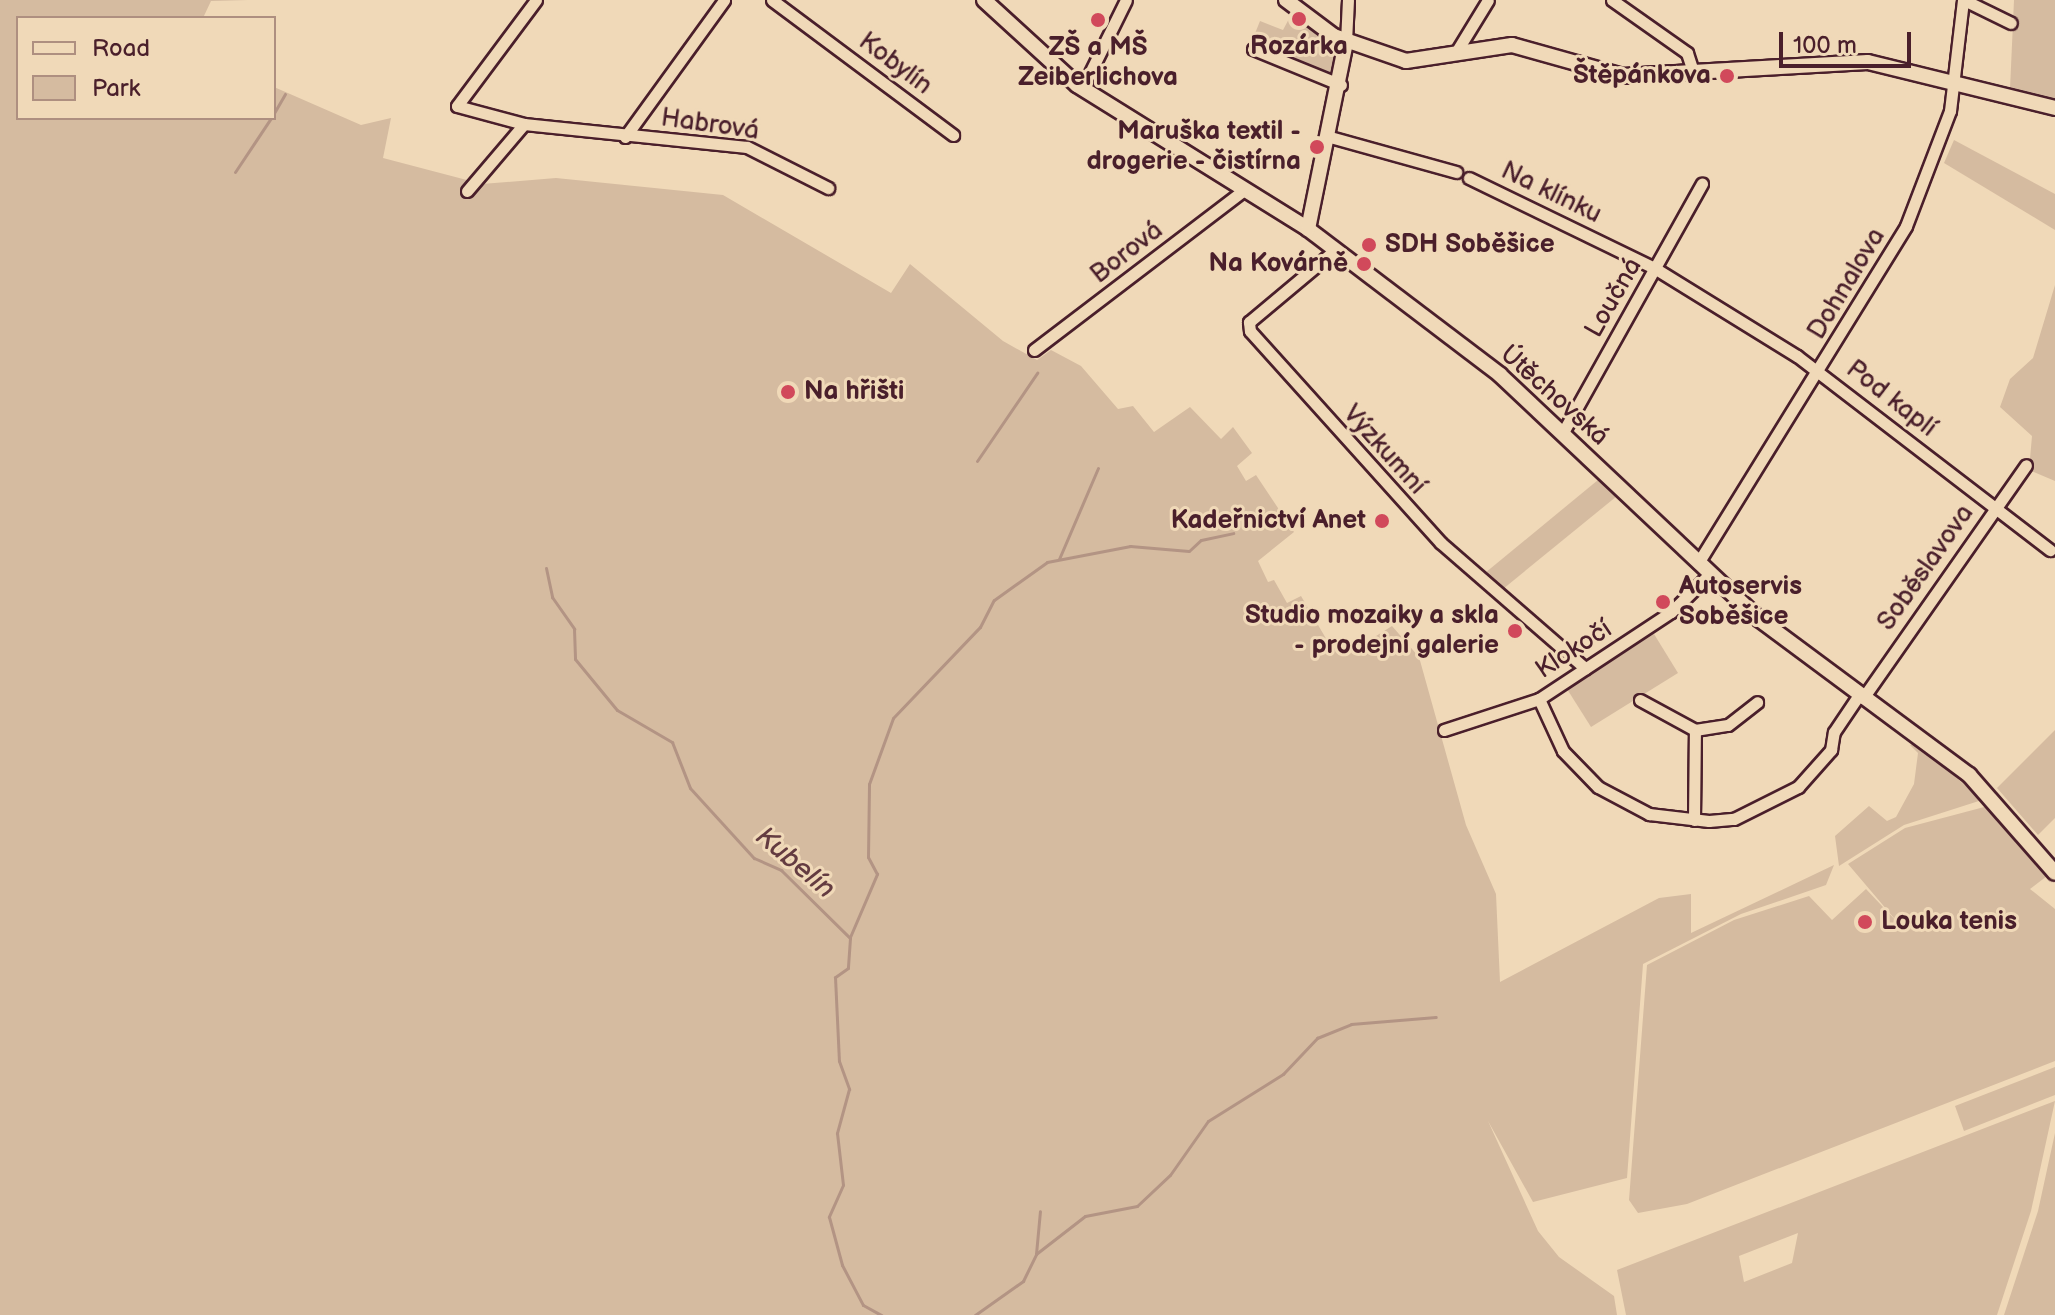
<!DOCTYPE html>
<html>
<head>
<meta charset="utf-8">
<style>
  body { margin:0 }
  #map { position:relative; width:2055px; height:1315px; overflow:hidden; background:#f0d9b8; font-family:"Balsamiq Sans",sans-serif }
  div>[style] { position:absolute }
  .green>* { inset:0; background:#d5bba0 }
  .stream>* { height:3px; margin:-1.5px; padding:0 1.5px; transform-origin:1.5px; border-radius:1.5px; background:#b39484 }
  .roads { filter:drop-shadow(2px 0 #4a1f2b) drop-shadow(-2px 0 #4a1f2b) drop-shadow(0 2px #4a1f2b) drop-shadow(0 -2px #4a1f2b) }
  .street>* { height:11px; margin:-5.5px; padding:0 5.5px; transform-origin:5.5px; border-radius:5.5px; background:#f0d9b8 }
  .secondary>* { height:14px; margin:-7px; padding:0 7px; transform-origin:7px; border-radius:7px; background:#f0d9b8 }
  .dots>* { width:22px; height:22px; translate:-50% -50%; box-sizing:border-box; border:4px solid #f0d9b8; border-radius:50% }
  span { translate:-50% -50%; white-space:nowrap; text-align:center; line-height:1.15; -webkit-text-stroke:6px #f0d9b8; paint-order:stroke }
  .poi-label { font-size:26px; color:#4a1f2b; font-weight:700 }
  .right { translate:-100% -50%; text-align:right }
  .left { translate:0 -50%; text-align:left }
  .street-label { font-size:26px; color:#4a1f2b }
  .water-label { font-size:28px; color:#643c41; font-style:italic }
  .legend { position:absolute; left:16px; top:16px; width:260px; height:104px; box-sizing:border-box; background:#f0d9b8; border:2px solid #ae8f80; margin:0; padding:10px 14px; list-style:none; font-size:24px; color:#4a1f2b }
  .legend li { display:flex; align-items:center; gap:16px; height:40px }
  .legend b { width:40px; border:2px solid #ae8f80 }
  .scale { position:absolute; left:1779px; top:32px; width:132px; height:36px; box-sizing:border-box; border:4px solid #4a1f2b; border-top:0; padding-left:10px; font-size:24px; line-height:28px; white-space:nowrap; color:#4a1f2b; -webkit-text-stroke:6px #f0d9b8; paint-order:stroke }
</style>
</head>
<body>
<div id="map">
  <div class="green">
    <i style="clip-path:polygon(0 0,248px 0,211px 1px,203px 18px,18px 18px,18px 118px,274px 118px,274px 87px,361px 125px,391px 118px,383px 158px,482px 184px,556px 178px,723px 195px,891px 293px,910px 264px,1003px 341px,1037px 360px,1051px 350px,1081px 366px,1118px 409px,1133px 406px,1154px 432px,1190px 407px,1221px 439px,1233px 427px,1252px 453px,1237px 466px,1246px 481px,1256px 475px,1294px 532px,1258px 561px,1268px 582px,1274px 580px,1287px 603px,1301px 596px,1331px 647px,1349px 653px,1392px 626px,1419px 657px,1466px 825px,1496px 894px,1500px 982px,1659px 898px,1691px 894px,1691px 933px,1834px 865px,1826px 885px,1741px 914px,1643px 964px,1627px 1178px,1533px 1202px,1488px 1121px,1538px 1231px,1559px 1257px,1614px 1296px,1617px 1315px,0 1315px)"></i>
    <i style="clip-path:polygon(2014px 0,2055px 0,2055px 99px,2010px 89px)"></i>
    <i style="clip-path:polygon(1291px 15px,1340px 48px,1334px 77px,1252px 41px,1260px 21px,1283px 30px)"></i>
    <i style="clip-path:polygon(1954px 140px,2055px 194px,2055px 230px,1944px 163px)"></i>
    <i style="clip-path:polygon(2055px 285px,2055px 481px,2029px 470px,2032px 436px,2000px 407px,2010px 379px,2033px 358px)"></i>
    <i style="clip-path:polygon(1598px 480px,1617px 496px,1503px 589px,1485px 573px)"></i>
    <i style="clip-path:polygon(1654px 634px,1678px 673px,1591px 727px,1567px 689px)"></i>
    <i style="clip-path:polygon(2055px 730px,2055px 818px,2038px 835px,1997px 788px)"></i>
    <i style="clip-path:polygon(1916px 743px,1982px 800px,1904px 825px,1839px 866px,1835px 836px,1869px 806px,1887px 821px,1896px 817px,1914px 784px,1918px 753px,1910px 745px)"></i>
    <i style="clip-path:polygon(1988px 806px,2047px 876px,2030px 889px,2055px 909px,2055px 1061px,1687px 1204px,1638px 1213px,1629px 1200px,1647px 965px,1734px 920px,1809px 896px,1832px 920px,1866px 889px,1899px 924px,1848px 864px,1905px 828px)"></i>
    <i style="clip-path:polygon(2055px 1067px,2055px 1095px,1964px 1131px,1955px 1106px)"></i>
    <i style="clip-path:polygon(evenodd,2055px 1101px,2031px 1211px,1997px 1315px,1626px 1315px,1617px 1270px,2055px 1101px,1798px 1233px,1792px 1263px,1744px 1282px,1739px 1256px,1798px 1233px)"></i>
    <i style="clip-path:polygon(2055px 1133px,2055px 1315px,2004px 1315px,2038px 1211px)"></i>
  </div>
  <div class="stream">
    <i style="left:274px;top:113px;width:22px;rotate:-60deg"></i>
    <i style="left:235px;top:172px;width:65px;rotate:-56.3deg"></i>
    <i style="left:977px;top:461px;width:107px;rotate:-55.7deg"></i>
    <i style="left:1059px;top:559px;width:99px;rotate:-66.8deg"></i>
    <i style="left:546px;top:568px;width:30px;rotate:78deg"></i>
    <i style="left:552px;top:597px;width:39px;rotate:55deg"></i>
    <i style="left:574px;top:629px;width:30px;rotate:88deg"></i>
    <i style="left:575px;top:659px;width:66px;rotate:50.5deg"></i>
    <i style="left:617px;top:710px;width:64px;rotate:30.2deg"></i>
    <i style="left:672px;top:742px;width:49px;rotate:68.6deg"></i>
    <i style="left:690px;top:788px;width:95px;rotate:47.6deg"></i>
    <i style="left:754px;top:858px;width:30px;rotate:24deg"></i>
    <i style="left:781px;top:870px;width:97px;rotate:44.6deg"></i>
    <i style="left:850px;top:938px;width:30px;rotate:94deg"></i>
    <i style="left:848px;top:968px;width:16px;rotate:145deg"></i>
    <i style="left:835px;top:977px;width:84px;rotate:87.3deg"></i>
    <i style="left:839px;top:1061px;width:30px;rotate:70deg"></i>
    <i style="left:849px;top:1089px;width:46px;rotate:105.3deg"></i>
    <i style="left:837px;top:1133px;width:52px;rotate:83.4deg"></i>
    <i style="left:843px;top:1185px;width:35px;rotate:114deg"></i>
    <i style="left:829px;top:1217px;width:50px;rotate:74.8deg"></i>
    <i style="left:842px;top:1265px;width:45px;rotate:62.3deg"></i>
    <i style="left:863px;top:1305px;width:21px;rotate:29deg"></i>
    <i style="left:850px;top:937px;width:69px;rotate:-66.8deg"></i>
    <i style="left:877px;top:874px;width:19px;rotate:-118deg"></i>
    <i style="left:868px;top:857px;width:73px;rotate:-89.2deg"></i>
    <i style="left:869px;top:784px;width:70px;rotate:-70deg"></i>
    <i style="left:893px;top:718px;width:126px;rotate:-46.3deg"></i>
    <i style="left:980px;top:627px;width:30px;rotate:-63deg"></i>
    <i style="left:994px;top:600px;width:65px;rotate:-35.6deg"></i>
    <i style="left:1047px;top:562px;width:85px;rotate:-10.9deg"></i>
    <i style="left:1130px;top:546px;width:59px;rotate:4.8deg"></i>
    <i style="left:1189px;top:551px;width:16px;rotate:-43deg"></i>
    <i style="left:1201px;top:540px;width:33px;rotate:-12deg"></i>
    <i style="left:1036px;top:1254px;width:43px;rotate:-84.7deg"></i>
    <i style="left:975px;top:1315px;width:59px;rotate:-35.3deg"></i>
    <i style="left:1023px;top:1281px;width:30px;rotate:-64deg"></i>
    <i style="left:1036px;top:1254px;width:62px;rotate:-37.8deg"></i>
    <i style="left:1085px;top:1216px;width:53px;rotate:-10.9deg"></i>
    <i style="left:1137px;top:1206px;width:45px;rotate:-43.2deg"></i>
    <i style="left:1170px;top:1175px;width:66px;rotate:-54.9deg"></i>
    <i style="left:1208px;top:1121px;width:89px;rotate:-32.1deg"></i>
    <i style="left:1283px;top:1074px;width:50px;rotate:-46.6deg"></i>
    <i style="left:1317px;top:1038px;width:37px;rotate:-22deg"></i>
    <i style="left:1351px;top:1024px;width:85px;rotate:-4.7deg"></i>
  </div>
  <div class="roads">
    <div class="street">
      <i style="left:536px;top:0;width:132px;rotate:126.7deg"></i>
      <i style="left:457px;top:106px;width:69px;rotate:15deg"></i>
      <i style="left:524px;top:124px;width:224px;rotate:5.9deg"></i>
      <i style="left:747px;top:147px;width:91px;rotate:26.8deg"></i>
      <i style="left:772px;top:0;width:226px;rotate:36.7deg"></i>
      <i style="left:1612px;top:0;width:92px;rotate:35.2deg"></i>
      <i style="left:1687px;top:53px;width:22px;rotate:72deg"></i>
      <i style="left:1964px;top:0;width:52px;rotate:26.1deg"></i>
      <i style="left:1346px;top:42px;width:42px;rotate:-87.3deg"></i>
      <i style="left:1253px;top:49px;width:95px;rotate:22.2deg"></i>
      <i style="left:1458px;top:49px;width:57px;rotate:-58.5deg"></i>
      <i style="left:1082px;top:89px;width:99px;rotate:-63.7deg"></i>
      <i style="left:625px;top:137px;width:169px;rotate:-54.1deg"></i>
      <i style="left:1330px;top:137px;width:131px;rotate:15.5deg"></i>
      <i style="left:1469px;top:178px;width:208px;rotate:25.9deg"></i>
      <i style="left:1656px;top:269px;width:166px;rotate:31.7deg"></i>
      <i style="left:1797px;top:356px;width:319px;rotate:37.5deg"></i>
      <i style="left:467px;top:191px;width:88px;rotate:-49.6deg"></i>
      <i style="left:1334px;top:251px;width:111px;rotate:140.1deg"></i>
      <i style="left:1249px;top:322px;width:9px;rotate:84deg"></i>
      <i style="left:1250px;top:331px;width:285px;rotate:48deg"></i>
      <i style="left:1441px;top:543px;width:191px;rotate:41deg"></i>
      <i style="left:1034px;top:350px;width:265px;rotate:-37.3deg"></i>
      <i style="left:1562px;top:434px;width:287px;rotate:-60.8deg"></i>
      <i style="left:1698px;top:563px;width:396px;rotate:-58.3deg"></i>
      <i style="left:1906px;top:226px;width:123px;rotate:-69.1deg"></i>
      <i style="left:1950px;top:111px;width:112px;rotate:-83.3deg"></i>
      <i style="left:1863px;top:698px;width:284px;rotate:-55deg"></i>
      <i style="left:1539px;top:699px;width:57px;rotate:65.2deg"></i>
      <i style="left:1563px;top:751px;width:50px;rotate:45.8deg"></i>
      <i style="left:1598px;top:787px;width:58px;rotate:27.9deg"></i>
      <i style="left:1649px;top:814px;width:60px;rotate:6.7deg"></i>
      <i style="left:1709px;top:821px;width:25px;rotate:-5deg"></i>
      <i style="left:1734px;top:819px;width:72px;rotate:-26.6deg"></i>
      <i style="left:1798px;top:787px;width:50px;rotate:-48.3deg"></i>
      <i style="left:1831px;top:750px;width:18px;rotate:-81deg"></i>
      <i style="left:1834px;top:732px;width:45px;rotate:-56deg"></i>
      <i style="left:1640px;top:700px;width:63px;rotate:28.6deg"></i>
      <i style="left:1695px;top:730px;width:33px;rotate:-9deg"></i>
      <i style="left:1728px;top:725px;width:37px;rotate:-38deg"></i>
      <i style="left:1444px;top:730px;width:100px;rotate:-18.1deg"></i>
      <i style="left:1539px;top:699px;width:158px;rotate:-33.4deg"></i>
      <i style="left:1671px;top:612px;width:54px;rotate:-44.3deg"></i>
      <i style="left:1694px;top:820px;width:90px;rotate:-89.4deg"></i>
    </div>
    <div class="secondary">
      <i style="left:984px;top:0;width:126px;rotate:42.4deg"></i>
      <i style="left:1077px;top:85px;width:272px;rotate:31.9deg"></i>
      <i style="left:1308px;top:229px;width:241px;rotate:37.2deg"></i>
      <i style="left:1500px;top:375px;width:356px;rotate:43.3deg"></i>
      <i style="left:1759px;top:619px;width:262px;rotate:36.6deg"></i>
      <i style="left:1969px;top:775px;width:130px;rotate:48.7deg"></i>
      <i style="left:1286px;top:0;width:60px;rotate:36.9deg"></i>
      <i style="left:1334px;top:36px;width:76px;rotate:19.1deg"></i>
      <i style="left:1406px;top:61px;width:107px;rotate:-8.6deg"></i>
      <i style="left:1512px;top:45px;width:115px;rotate:15.6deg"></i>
      <i style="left:1623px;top:76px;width:245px;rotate:-3.3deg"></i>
      <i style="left:1868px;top:62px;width:193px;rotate:13.8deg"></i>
      <i style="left:1308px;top:229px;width:191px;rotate:-78.5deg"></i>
    </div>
  </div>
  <div class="dots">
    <i style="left:1299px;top:19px;background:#d1495b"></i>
    <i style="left:1098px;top:20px;background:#d1495b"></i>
    <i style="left:1727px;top:76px;background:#d1495b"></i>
    <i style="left:1317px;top:147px;background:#d1495b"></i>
    <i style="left:1369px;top:245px;background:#d1495b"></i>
    <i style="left:1364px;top:264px;background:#d1495b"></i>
    <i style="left:788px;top:392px;background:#d1495b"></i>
    <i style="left:1382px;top:521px;background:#d1495b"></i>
    <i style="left:1663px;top:602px;background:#d1495b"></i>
    <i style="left:1515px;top:631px;background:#d1495b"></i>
    <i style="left:1865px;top:922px;background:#d1495b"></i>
  </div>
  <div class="poi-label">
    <span style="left:1299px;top:47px">Rozárka</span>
    <span style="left:1098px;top:63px">ZŠ a MŠ<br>Zeiberlichova</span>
    <span class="right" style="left:1711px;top:76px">Štěpánkova</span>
    <span class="right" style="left:1301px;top:147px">Maruška textil -<br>drogerie - čistírna</span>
    <span class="left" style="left:1385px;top:245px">SDH Soběšice</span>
    <span class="right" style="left:1348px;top:264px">Na Kovárně</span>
    <span class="left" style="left:804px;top:392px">Na hřišti</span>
    <span class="right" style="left:1366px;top:521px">Kadeřnictví Anet</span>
    <span class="left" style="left:1679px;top:602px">Autoservis<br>Soběšice</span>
    <span class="right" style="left:1499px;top:631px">Studio mozaiky a skla<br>- prodejní galerie</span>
    <span class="left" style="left:1881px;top:922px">Louka tenis</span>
  </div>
  <div class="street-label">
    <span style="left:895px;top:64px;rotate:37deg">Kobylín</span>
    <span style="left:710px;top:125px;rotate:8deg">Habrová</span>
    <span style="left:1551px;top:193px;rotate:26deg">Na klínku</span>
    <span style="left:1127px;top:253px;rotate:-38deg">Borová</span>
    <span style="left:1847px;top:284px;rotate:-59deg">Dohnalova</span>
    <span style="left:1614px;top:298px;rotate:-60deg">Loučná</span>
    <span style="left:1554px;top:396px;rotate:42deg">Útěchovská</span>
    <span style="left:1891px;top:399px;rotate:38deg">Pod kaplí</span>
    <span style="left:1384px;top:450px;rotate:48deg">Výzkumní</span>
    <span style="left:1926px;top:568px;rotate:-55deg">Soběslavova</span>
    <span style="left:1574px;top:650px;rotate:-33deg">Klokočí</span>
  </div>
  <div class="water-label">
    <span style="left:795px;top:863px;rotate:40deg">Kubelín</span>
  </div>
  <ul class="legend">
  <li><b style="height:10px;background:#f0d9b8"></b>Road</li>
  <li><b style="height:22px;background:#d5bba0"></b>Park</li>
  </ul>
  <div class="scale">100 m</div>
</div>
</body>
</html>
